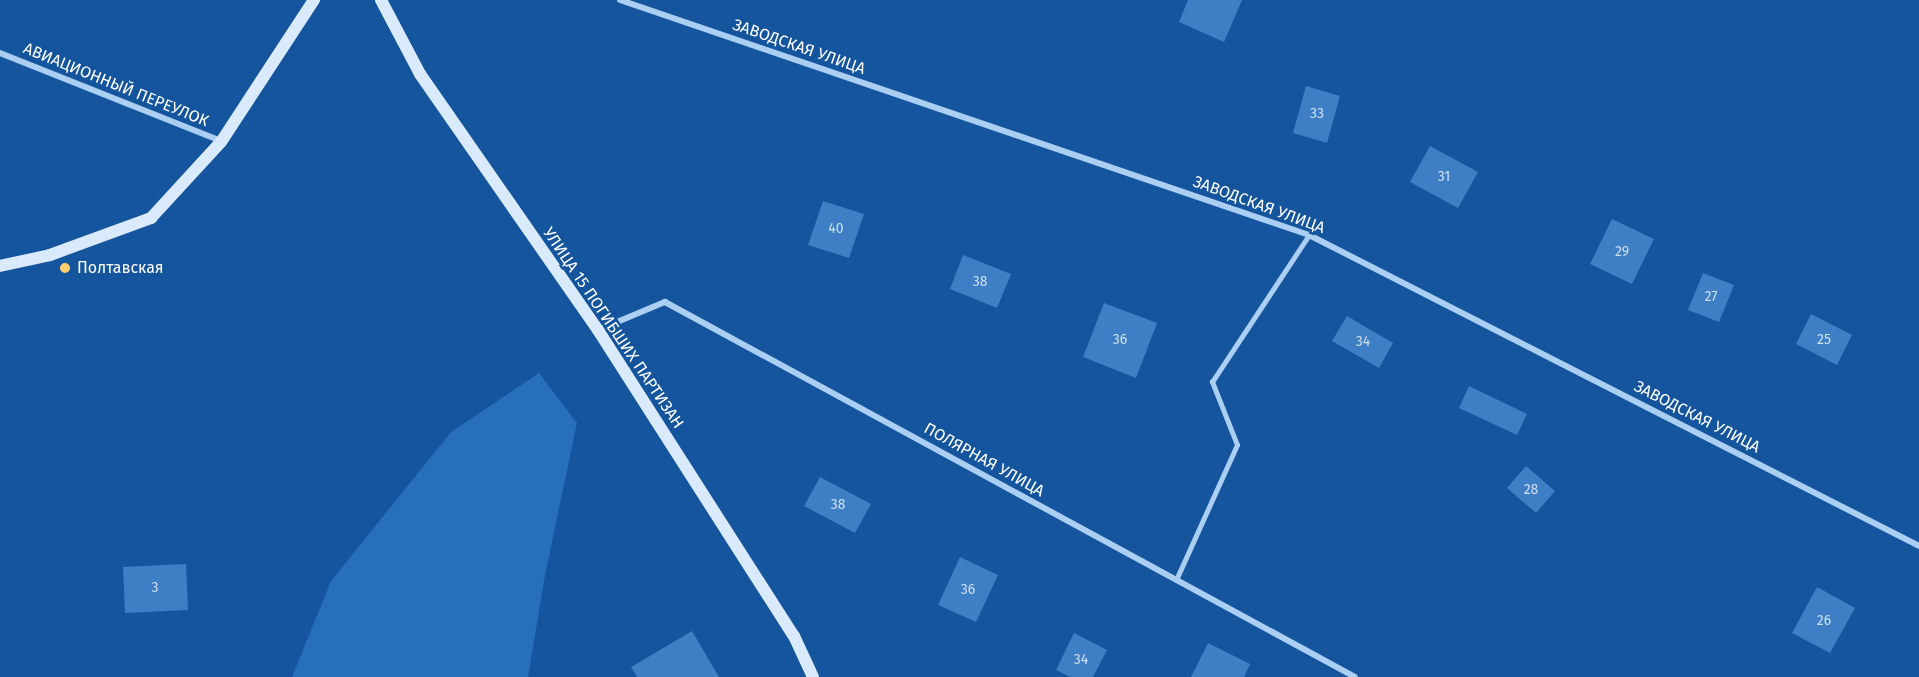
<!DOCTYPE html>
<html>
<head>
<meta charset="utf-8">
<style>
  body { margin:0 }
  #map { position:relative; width:1919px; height:677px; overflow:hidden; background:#14559d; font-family:"Fira Sans",sans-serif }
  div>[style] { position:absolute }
  .green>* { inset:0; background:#276fbb }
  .building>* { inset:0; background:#3d7ec4 }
  .lane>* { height:4.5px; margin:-2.25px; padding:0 2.25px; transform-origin:2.25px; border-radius:2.25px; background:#abcef3 }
  .street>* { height:6px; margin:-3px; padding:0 3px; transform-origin:3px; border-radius:3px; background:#abcef3 }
  .secondary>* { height:12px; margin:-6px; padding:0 6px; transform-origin:6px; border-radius:6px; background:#daeafd }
  .dots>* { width:16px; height:16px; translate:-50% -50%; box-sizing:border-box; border:3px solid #14559d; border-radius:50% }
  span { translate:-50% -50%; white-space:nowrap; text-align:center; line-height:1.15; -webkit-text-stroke:5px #14559d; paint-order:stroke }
  .number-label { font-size:14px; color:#cedff0 }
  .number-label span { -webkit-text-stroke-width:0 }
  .street-label { font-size:16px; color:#fff }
  .poi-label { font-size:16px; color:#fff }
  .left { translate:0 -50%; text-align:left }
</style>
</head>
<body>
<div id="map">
  <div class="green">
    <i style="clip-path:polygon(539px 373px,577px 423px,545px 575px,528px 677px,292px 677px,331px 581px,451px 432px)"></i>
  </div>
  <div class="building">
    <i style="clip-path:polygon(1188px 0,1242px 0,1224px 42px,1179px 22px)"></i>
    <i style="clip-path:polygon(1306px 86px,1340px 96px,1327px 143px,1293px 133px)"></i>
    <i style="clip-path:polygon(1430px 146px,1478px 172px,1458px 208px,1410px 182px)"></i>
    <i style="clip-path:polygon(823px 201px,864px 214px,849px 258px,808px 245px)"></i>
    <i style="clip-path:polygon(1612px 219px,1654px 239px,1632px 284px,1590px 264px)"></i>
    <i style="clip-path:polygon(963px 255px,1011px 274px,997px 308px,950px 289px)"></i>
    <i style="clip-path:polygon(1703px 273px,1734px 285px,1719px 322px,1688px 310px)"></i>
    <i style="clip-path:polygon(1104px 303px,1157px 323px,1136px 378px,1083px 357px)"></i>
    <i style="clip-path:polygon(1811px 314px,1852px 335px,1837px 365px,1796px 344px)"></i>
    <i style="clip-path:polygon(1347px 316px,1393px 343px,1379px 368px,1332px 341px)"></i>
    <i style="clip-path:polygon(1469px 386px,1527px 414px,1517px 435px,1459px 408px)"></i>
    <i style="clip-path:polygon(1526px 466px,1555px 491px,1536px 513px,1507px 488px)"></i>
    <i style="clip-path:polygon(820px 477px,871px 504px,855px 533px,804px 506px)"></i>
    <i style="clip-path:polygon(960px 557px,998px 575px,976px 622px,938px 605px)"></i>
    <i style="clip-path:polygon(186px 564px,188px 610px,125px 613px,123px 567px)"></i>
    <i style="clip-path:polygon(1817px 587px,1855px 608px,1830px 653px,1792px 633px)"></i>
    <i style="clip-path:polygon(692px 631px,719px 677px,637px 677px,631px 667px)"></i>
    <i style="clip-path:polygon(1074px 633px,1107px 650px,1093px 677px,1070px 677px,1056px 670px)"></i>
    <i style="clip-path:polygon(1208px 643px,1250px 664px,1244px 677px,1191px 677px)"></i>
  </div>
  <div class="lane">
    <i style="left:1176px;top:580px;width:148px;rotate:-65.7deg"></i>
    <i style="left:1237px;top:445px;width:68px;rotate:-111.6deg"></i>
    <i style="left:1212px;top:382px;width:176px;rotate:-56.6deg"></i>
  </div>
  <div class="street">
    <i style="left:620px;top:0;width:728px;rotate:18.83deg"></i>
    <i style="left:1309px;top:235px;width:685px;rotate:27.01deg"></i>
    <i style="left:0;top:53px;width:238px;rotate:21.7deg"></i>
    <i style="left:598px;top:330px;width:73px;rotate:-22.7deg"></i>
    <i style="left:665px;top:302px;width:785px;rotate:28.52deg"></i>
  </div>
  <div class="secondary">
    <i style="left:381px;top:0;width:84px;rotate:62.2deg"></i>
    <i style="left:420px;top:74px;width:312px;rotate:55.2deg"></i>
    <i style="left:598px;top:330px;width:363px;rotate:57.4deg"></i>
    <i style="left:794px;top:636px;width:45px;rotate:65.1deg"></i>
    <i style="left:0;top:266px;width:51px;rotate:-12.4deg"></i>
    <i style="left:50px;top:255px;width:108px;rotate:-20.1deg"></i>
    <i style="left:151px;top:218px;width:103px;rotate:-47.4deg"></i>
    <i style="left:221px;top:142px;width:170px;rotate:-56.8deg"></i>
  </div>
  <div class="dots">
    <i style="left:65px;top:268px;background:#ffd06d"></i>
  </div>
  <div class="number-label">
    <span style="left:1317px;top:114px">33</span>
    <span style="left:1444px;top:177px">31</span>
    <span style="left:836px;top:229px">40</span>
    <span style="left:1622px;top:252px">29</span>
    <span style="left:980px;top:282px">38</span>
    <span style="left:1711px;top:297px">27</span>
    <span style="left:1120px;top:340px">36</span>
    <span style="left:1824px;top:340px">25</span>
    <span style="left:1363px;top:342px">34</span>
    <span style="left:1531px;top:490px">28</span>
    <span style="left:838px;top:505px">38</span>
    <span style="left:155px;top:588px">3</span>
    <span style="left:968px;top:590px">36</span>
    <span style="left:1824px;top:621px">26</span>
    <span style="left:1081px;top:660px">34</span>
  </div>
  <div class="street-label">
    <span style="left:799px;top:47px;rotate:19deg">ЗАВОДСКАЯ УЛИЦА</span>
    <span style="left:116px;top:85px;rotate:22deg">АВИАЦИОННЫЙ ПЕРЕУЛОК</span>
    <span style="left:1259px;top:205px;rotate:20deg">ЗАВОДСКАЯ УЛИЦА</span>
    <span style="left:613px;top:328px;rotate:56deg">УЛИЦА 15 ПОГИБШИХ ПАРТИЗАН</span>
    <span style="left:1697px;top:417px;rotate:27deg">ЗАВОДСКАЯ УЛИЦА</span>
    <span style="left:984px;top:460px;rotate:29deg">ПОЛЯРНАЯ УЛИЦА</span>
  </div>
  <div class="poi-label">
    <span class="left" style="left:77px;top:268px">Полтавская</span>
  </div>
</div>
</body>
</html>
